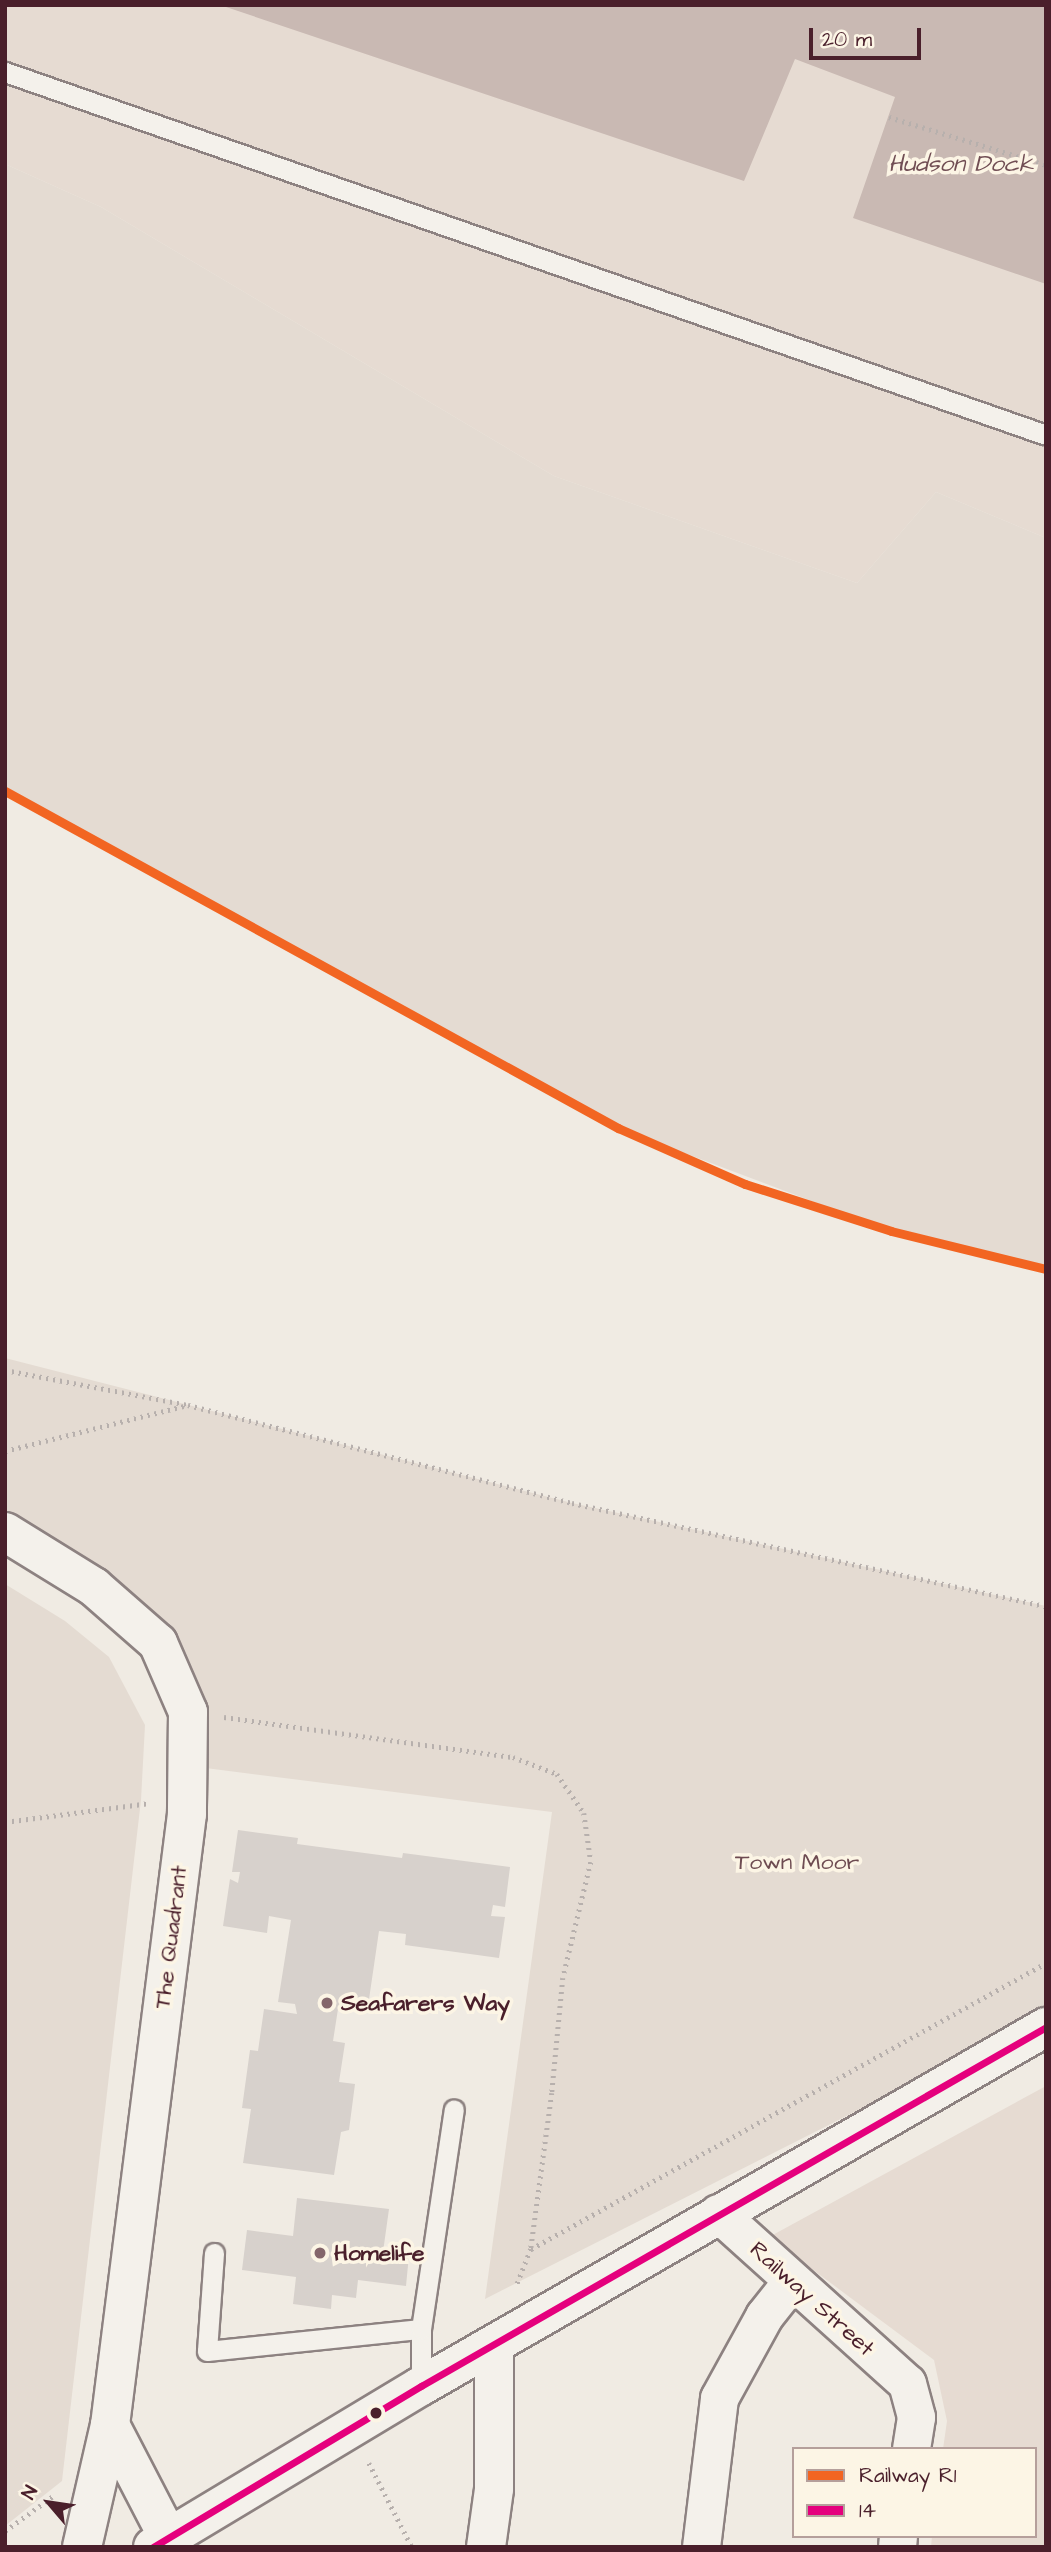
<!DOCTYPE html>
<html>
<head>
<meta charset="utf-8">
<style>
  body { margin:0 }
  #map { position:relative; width:1051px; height:2552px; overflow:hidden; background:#f0ebe3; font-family:"Architects Daughter",sans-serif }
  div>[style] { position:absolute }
  .built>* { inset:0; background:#e6dbd2 }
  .green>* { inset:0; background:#e4dbd2 }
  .water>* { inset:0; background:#c9b9b3 }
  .building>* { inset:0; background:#d7d1cc }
  .path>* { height:4.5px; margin-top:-2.25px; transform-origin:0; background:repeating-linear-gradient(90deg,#b7b0ad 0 2px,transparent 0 7px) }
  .roads { filter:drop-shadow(2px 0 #8d8281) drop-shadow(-2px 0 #8d8281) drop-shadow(0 2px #8d8281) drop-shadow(0 -2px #8d8281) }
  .lane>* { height:19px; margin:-9.5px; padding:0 9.5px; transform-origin:9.5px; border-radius:9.5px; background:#f4f1eb }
  .street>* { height:37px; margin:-18.5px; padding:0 18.5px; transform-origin:18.5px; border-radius:18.5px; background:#f4f1eb }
  .secondary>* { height:38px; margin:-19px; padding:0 19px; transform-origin:19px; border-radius:19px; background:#f4f1eb }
  .bus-1>* { height:7px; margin:-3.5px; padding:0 3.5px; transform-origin:3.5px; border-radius:3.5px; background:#e5007d }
  .rail-1>* { height:9px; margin:-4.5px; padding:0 4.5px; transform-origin:4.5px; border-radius:4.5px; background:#f26522 }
  .dots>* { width:19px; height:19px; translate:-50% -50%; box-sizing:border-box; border:4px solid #fcf5e5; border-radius:50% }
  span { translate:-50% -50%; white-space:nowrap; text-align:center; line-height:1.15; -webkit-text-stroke:7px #fcf5e5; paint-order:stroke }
  .park-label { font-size:23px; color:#6e4b51 }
  .street-label { font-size:23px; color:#4a1f2b }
  .poi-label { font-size:23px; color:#4a1f2b; font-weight:700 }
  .left { translate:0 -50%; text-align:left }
  .water-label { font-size:24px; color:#704d53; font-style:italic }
  .frame { position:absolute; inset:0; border:7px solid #4a1f2b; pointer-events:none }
  .legend { position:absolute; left:792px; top:2447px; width:245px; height:91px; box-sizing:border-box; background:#fcf5e5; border:2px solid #b59f9b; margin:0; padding:9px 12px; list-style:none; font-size:21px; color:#4a1f2b }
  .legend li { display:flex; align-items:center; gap:14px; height:35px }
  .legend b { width:35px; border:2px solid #b59f9b }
  .north { position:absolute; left:14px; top:2468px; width:70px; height:70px; -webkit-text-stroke:5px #fcf5e5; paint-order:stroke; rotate:299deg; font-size:19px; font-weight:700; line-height:28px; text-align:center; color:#4a1f2b }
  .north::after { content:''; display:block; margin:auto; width:24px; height:32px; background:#4a1f2b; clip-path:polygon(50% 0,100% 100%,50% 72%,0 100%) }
  .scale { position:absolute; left:809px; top:28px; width:112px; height:32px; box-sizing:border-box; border:4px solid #4a1f2b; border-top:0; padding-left:9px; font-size:21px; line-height:24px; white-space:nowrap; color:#4a1f2b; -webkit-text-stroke:5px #fcf5e5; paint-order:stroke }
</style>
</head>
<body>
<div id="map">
  <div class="built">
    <i style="clip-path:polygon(5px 5px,1046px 5px,1046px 538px,936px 492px,857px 583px,554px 476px,101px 207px,5px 164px)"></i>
    <i style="clip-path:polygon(1046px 2086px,1046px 2547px,931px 2547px,932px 2536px,1035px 2536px,1035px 2449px,943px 2449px,947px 2421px,934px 2360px,769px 2237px)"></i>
  </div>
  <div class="green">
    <i style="clip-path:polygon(5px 164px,101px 207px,554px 476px,857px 583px,936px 492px,1046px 538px,1046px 1269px,891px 1231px,618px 1128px,5px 791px)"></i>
    <i style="clip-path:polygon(5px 1358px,572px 1503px,1046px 1606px,1046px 2015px,485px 2299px,552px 1812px,190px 1766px,158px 1643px,5px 1532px)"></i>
    <i style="clip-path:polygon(5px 1584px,65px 1621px,109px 1657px,145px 1725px,141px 1800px,62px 2481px,5px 2526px)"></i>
  </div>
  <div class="water">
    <i style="clip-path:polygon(220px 5px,1046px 5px,1046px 284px,853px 218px,895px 97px,795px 59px,744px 181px)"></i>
  </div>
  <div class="building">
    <i style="clip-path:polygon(238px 1830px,298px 1838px,297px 1844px,402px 1858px,403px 1853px,510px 1867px,505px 1907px,493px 1905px,491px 1916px,505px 1917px,499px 1958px,405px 1945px,406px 1934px,379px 1931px,367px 2013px,338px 2009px,333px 2041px,345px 2043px,339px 2082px,355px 2084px,349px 2130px,341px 2132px,334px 2175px,243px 2163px,251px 2109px,242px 2108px,250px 2050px,258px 2051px,264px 2009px,297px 2014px,295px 2004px,278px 2002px,291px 1920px,269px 1916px,267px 1933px,223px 1926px,230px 1879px,238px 1883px,240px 1872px,232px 1872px)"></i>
    <i style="clip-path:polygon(297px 2198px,389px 2209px,383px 2252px,409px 2255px,406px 2286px,358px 2280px,356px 2298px,332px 2295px,331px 2309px,293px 2304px,296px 2277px,242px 2270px,247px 2230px,293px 2236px)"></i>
  </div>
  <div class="path">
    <i style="left:889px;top:117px;width:164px;rotate:17deg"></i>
    <i style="left:5px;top:1370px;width:186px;rotate:10.8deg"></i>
    <i style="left:188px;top:1405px;width:396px;rotate:14.3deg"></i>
    <i style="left:572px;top:1503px;width:485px;rotate:12.3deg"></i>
    <i style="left:5px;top:1451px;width:185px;rotate:-14.1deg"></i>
    <i style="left:224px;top:1717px;width:292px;rotate:7.9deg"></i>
    <i style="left:513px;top:1757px;width:47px;rotate:21.1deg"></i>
    <i style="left:557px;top:1774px;width:47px;rotate:55.3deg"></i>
    <i style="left:584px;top:1813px;width:49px;rotate:81.9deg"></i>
    <i style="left:591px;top:1862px;width:119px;rotate:103.6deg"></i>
    <i style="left:563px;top:1978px;width:116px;rotate:95.5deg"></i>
    <i style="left:552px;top:2093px;width:157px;rotate:97.7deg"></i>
    <i style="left:531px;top:2249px;width:41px;rotate:111.5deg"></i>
    <i style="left:5px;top:1822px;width:146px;rotate:-7.5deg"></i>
    <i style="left:531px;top:2249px;width:589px;rotate:-29.05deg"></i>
    <i style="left:369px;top:2463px;width:94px;rotate:62.9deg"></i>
    <i style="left:5px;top:2531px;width:59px;rotate:-36.1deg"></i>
  </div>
  <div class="roads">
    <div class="lane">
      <i style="left:5px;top:72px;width:1102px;rotate:19.22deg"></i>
      <i style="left:214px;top:2253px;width:98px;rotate:94.1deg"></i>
      <i style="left:207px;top:2351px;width:215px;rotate:-5.9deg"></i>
      <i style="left:421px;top:2386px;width:57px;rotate:-90deg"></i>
      <i style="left:421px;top:2329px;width:222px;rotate:-81.5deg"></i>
    </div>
    <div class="street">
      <i style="left:718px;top:2213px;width:254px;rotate:42deg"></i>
      <i style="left:907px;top:2383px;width:35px;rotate:75deg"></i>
      <i style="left:916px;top:2417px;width:32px;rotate:99deg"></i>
      <i style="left:701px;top:2547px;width:150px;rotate:-83.1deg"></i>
      <i style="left:719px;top:2398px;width:94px;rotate:-61.2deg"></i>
      <i style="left:764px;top:2316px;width:43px;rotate:-51.5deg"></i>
      <i style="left:897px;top:2547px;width:11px;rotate:-85deg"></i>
    </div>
    <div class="secondary">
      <i style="left:5px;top:1532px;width:105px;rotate:31.7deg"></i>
      <i style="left:94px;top:1587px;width:85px;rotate:41.2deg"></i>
      <i style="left:158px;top:1643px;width:75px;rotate:66.5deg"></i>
      <i style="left:188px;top:1712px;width:102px;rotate:90.6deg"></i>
      <i style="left:187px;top:1814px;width:616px;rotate:97.18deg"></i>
      <i style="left:110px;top:2425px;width:126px;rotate:62.6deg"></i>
      <i style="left:82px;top:2547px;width:125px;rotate:-77.1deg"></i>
      <i style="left:153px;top:2547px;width:313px;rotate:-31deg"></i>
      <i style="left:421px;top:2386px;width:721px;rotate:-29.87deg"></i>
      <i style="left:486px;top:2547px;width:59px;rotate:-82.1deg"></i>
      <i style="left:494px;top:2489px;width:144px;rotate:-90deg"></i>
    </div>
  </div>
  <div class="bus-1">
    <i style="left:153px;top:2547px;width:313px;rotate:-31deg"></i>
    <i style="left:421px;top:2386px;width:721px;rotate:-29.87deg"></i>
  </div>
  <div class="rail-1">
    <i style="left:5px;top:791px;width:700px;rotate:28.8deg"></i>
    <i style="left:618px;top:1128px;width:139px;rotate:23.8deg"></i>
    <i style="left:745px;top:1184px;width:153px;rotate:17.8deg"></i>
    <i style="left:891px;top:1231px;width:160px;rotate:13.8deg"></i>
  </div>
  <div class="dots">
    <i style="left:327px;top:2003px;background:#84666b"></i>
    <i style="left:320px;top:2253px;background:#84666b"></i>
    <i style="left:376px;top:2413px;background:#4a1f2b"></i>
  </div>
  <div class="park-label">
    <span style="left:797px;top:1862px">Town Moor</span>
  </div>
  <div class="street-label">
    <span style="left:171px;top:1937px;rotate:-83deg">The Quadrant</span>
    <span style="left:812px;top:2299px;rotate:42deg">Railway Street</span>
  </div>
  <div class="poi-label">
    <span class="left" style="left:341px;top:2003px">Seafarers Way</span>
    <span class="left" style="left:334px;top:2253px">Homelife</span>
  </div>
  <div class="water-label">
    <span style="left:961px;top:165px">Hudson Dock</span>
  </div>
  <div class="frame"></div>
  <ul class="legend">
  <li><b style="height:9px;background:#f26522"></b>Railway R1</li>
  <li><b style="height:9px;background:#e5007d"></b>14</li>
  </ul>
  <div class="north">N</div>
  <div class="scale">20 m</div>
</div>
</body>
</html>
